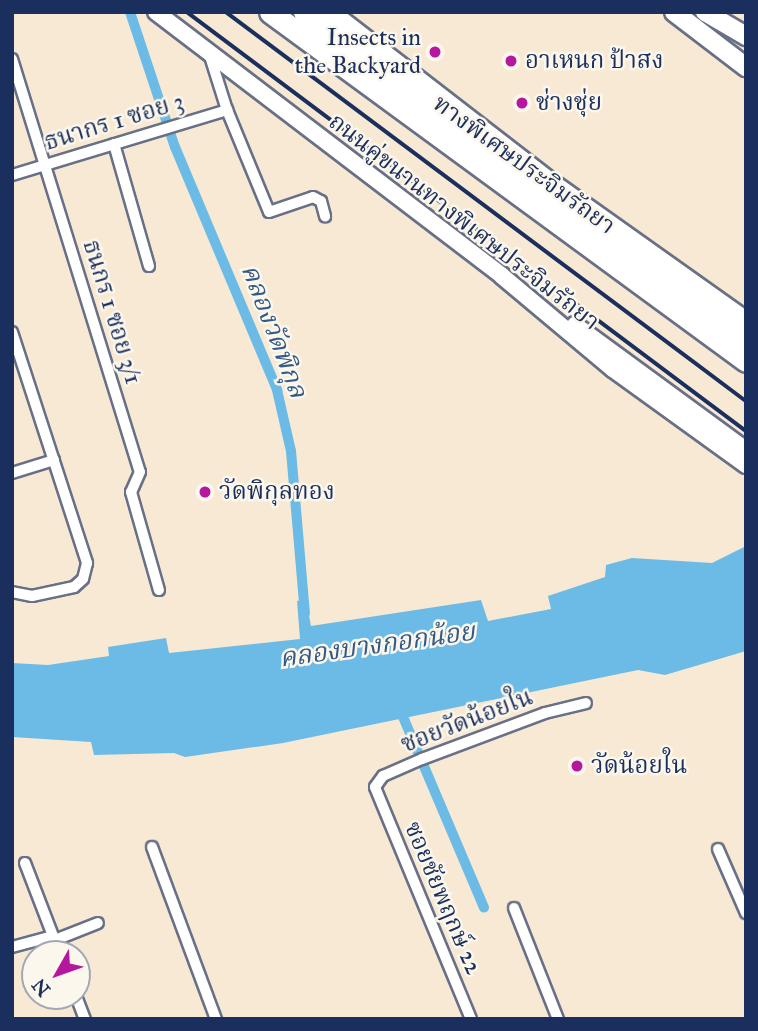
<!DOCTYPE html>
<html>
<head>
<meta charset="utf-8">
<style>
  body { margin:0 }
  #map { position:relative; width:758px; height:1031px; overflow:hidden; background:#f7e9d3; font-family:"IM FELL Great Primer","Noto Serif Thai",serif }
  div>[style] { position:absolute }
  .water>* { inset:0; background:#6bbbe6 }
  .canal>* { height:10px; margin:-5px; padding:0 5px; transform-origin:5px; border-radius:5px; background:#6bbbe6 }
  .roads { filter:drop-shadow(2px 0 #687087) drop-shadow(-2px 0 #687087) drop-shadow(0 2px #687087) drop-shadow(0 -2px #687087) }
  .minor>* { height:10px; margin:-5px; padding:0 5px; transform-origin:5px; border-radius:5px; background:#fff }
  .secondary>* { height:16px; margin:-8px; padding:0 8px; transform-origin:8px; border-radius:8px; background:#fff }
  .primary>* { height:18px; margin:-9px; padding:0 9px; transform-origin:9px; border-radius:9px; background:#fff }
  .motorway>* { height:21px; margin:-10.5px; padding:0 10.5px; transform-origin:10.5px; border-radius:10.5px; background:#fff }
  .rail>* { height:3.5px; margin:-1.75px; padding:0 1.75px; transform-origin:1.75px; border-radius:1.75px; background:#1b2f5e }
  .dots>* { width:19px; height:19px; translate:-50% -50%; box-sizing:border-box; border:4px solid #fbf7ec; border-radius:50% }
  span { translate:-50% -50%; white-space:nowrap; text-align:center; line-height:1.15; -webkit-text-stroke:5px #fbf7ec; paint-order:stroke }
  .poi-label { font-size:24px; color:#1b2f5e }
  .right { translate:-100% -50%; text-align:right }
  .left { translate:0 -50%; text-align:left }
  .street-label { font-size:24px; color:#1b2f5e }
  .water-label { font-size:26px; color:#335987; font-style:italic }
  .frame { position:absolute; inset:0; border:14px solid #1b2f5e; pointer-events:none }
  .north { position:absolute; left:21px; top:940px; width:70px; height:70px; box-sizing:border-box; background:#fbf7ec; border:2px solid #a1a7b3; border-radius:50%; rotate:230deg; font-size:19px; font-weight:700; line-height:28px; text-align:center; color:#1b2f5e }
  .north::after { content:''; display:block; margin:auto; width:24px; height:32px; background:#b5179e; clip-path:polygon(50% 0,100% 100%,50% 72%,0 100%) }
</style>
</head>
<body>
<div id="map">
  <div class="water">
    <i style="clip-path:polygon(746px 546px,746px 651px,665px 675px,638px 670px,283px 743px,185px 757px,174px 753px,94px 755px,91px 742px,12px 737px,12px 663px,48px 665px,109px 656px,108px 647px,166px 638px,169px 653px,300px 639px,297px 601px,306px 599px,311px 626px,481px 600px,488px 621px,551px 609px,548px 596px,605px 577px,606px 565px,632px 558px,712px 563px)"></i>
  </div>
  <div class="canal">
    <i style="left:130px;top:12px;width:142px;rotate:71.6deg"></i>
    <i style="left:175px;top:147px;width:264px;rotate:67.2deg"></i>
    <i style="left:277px;top:390px;width:63px;rotate:77.1deg"></i>
    <i style="left:291px;top:451px;width:163px;rotate:85.1deg"></i>
    <i style="left:398px;top:705px;width:220px;rotate:67deg"></i>
  </div>
  <div class="roads">
    <div class="minor">
      <i style="left:209px;top:53px;width:60px;rotate:72.5deg"></i>
      <i style="left:227px;top:110px;width:110px;rotate:67.6deg"></i>
      <i style="left:269px;top:212px;width:46px;rotate:-18.8deg"></i>
      <i style="left:313px;top:197px;width:9px;rotate:27deg"></i>
      <i style="left:321px;top:201px;width:16px;rotate:75deg"></i>
      <i style="left:12px;top:59px;width:432px;rotate:72.8deg"></i>
      <i style="left:140px;top:472px;width:22px;rotate:114deg"></i>
      <i style="left:131px;top:492px;width:102px;rotate:74.1deg"></i>
      <i style="left:114px;top:144px;width:127px;rotate:74deg"></i>
      <i style="left:12px;top:175px;width:225px;rotate:-16.8deg"></i>
      <i style="left:12px;top:332px;width:243px;rotate:72deg"></i>
      <i style="left:87px;top:563px;width:16px;rotate:104deg"></i>
      <i style="left:83px;top:579px;width:12px;rotate:138deg"></i>
      <i style="left:74px;top:587px;width:43px;rotate:167.9deg"></i>
      <i style="left:32px;top:596px;width:20px;rotate:-169deg"></i>
      <i style="left:12px;top:473px;width:44px;rotate:-17.2deg"></i>
      <i style="left:152px;top:847px;width:184px;rotate:69.6deg"></i>
      <i style="left:718px;top:849px;width:70px;rotate:66.4deg"></i>
      <i style="left:25px;top:863px;width:97px;rotate:69deg"></i>
      <i style="left:514px;top:908px;width:119px;rotate:68.4deg"></i>
      <i style="left:55px;top:940px;width:46px;rotate:-21.6deg"></i>
      <i style="left:12px;top:947px;width:42px;rotate:-15deg"></i>
      <i style="left:76px;top:996px;width:25px;rotate:69deg"></i>
      <i style="left:471px;top:1019px;width:251px;rotate:-112.5deg"></i>
      <i style="left:375px;top:787px;width:14px;rotate:-54deg"></i>
      <i style="left:383px;top:776px;width:43px;rotate:-23.6deg"></i>
      <i style="left:422px;top:759px;width:131px;rotate:-20.5deg"></i>
      <i style="left:545px;top:713px;width:42px;rotate:-13.7deg"></i>
    </div>
    <div class="secondary">
      <i style="left:156px;top:12px;width:435px;rotate:37.3deg"></i>
      <i style="left:502px;top:276px;width:145px;rotate:40deg"></i>
      <i style="left:613px;top:369px;width:164px;rotate:35.8deg"></i>
      <i style="left:332px;top:12px;width:278px;rotate:37.7deg"></i>
      <i style="left:552px;top:182px;width:238px;rotate:35.4deg"></i>
      <i style="left:575px;top:325px;width:212px;rotate:36.2deg"></i>
    </div>
    <div class="primary">
      <i style="left:674px;top:12px;width:91px;rotate:37.4deg"></i>
      <i style="left:705px;top:12px;width:48px;rotate:30.3deg"></i>
    </div>
    <div class="motorway">
      <i style="left:270px;top:12px;width:590px;rotate:36.25deg"></i>
      <i style="left:304px;top:12px;width:549px;rotate:36.33deg"></i>
    </div>
  </div>
  <div class="rail">
    <i style="left:187px;top:12px;width:699px;rotate:36.85deg"></i>
    <i style="left:226px;top:12px;width:649px;rotate:36.8deg"></i>
  </div>
  <div class="dots">
    <i style="left:435px;top:52px;background:#b5179e"></i>
    <i style="left:511px;top:61px;background:#b5179e"></i>
    <i style="left:522px;top:103px;background:#b5179e"></i>
    <i style="left:205px;top:492px;background:#b5179e"></i>
    <i style="left:577px;top:766px;background:#b5179e"></i>
  </div>
  <div class="poi-label">
    <span class="right" style="left:421px;top:52px">Insects in<br>the Backyard</span>
    <span class="left" style="left:525px;top:61px">อาเหนก ป้าสง</span>
    <span class="left" style="left:536px;top:103px">ช่างชุ่ย</span>
    <span class="left" style="left:219px;top:492px">วัดพิกุลทอง</span>
    <span class="left" style="left:591px;top:766px">วัดน้อยใน</span>
  </div>
  <div class="street-label">
    <span style="left:114px;top:122px;rotate:-17deg">ธนากร 1 ซอย 3</span>
    <span style="left:524px;top:165px;rotate:36deg">ทางพิเศษประจิมรัถยา</span>
    <span style="left:464px;top:222px;rotate:38deg">ถนนคู่ขนานทางพิเศษประจิมรัถยา</span>
    <span style="left:112px;top:312px;rotate:73deg">ธนกร 1 ซอย 3/1</span>
    <span style="left:467px;top:721px;rotate:-21deg">ซอยวัดน้อยใน</span>
    <span style="left:443px;top:898px;rotate:67deg">ซอยชัยพฤกษ์ 22</span>
  </div>
  <div class="water-label">
    <span style="left:274px;top:331px;rotate:69deg">คลองวัดพิกุล</span>
    <span style="left:377px;top:645px;rotate:-8deg">คลองบางกอกน้อย</span>
  </div>
  <div class="frame"></div>
  <div class="north">N</div>
</div>
</body>
</html>
